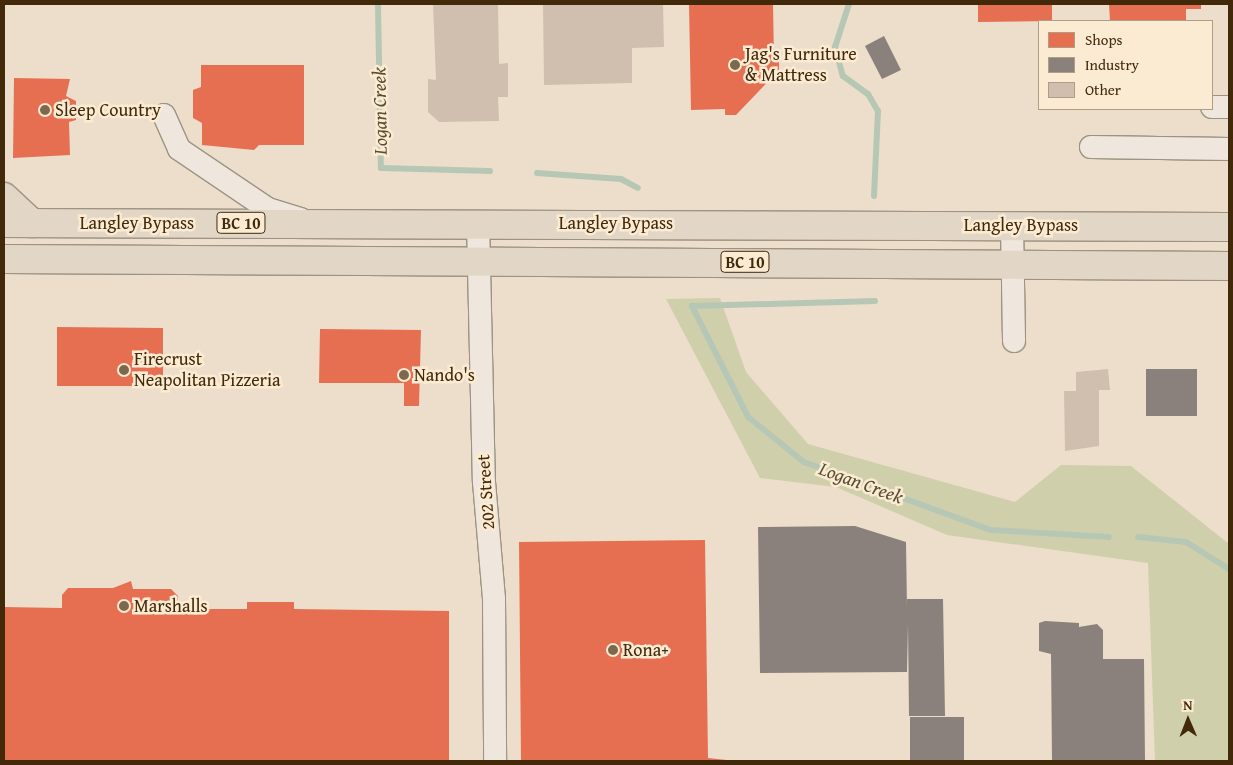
<!DOCTYPE html>
<html>
<head>
<meta charset="utf-8">
<style>
  body { margin:0 }
  #map { position:relative; width:1233px; height:765px; overflow:hidden; background:#ecdeca; font-family:"Gentium Book Plus",serif }
  div>[style] { position:absolute }
  .green>* { inset:0; background:#d0cfac }
  .shops>* { inset:0; background:#e76f51 }
  .industry>* { inset:0; background:#8a817c }
  .stream>* { height:6px; margin:-3px; padding:0 3px; transform-origin:3px; border-radius:3px; background:#b6c8b5 }
  .building>* { inset:0; background:#d0bfae }
  .roads { filter:drop-shadow(1px 0 #9d9283) drop-shadow(-1px 0 #9d9283) drop-shadow(0 1px #9d9283) drop-shadow(0 -1px #9d9283) }
  .minor>* { height:22px; margin:-11px; padding:0 11px; transform-origin:11px; border-radius:11px; background:#efe7dd }
  .highway>* { height:28px; margin:-14px; padding:0 14px; transform-origin:14px; border-radius:14px; background:#e2d7c7 }
  .dots>* { width:14px; height:14px; translate:-50% -50%; box-sizing:border-box; border:2px solid #fcebd3; border-radius:50% }
  span { translate:-50% -50%; white-space:nowrap; text-align:center; line-height:1.15; -webkit-text-stroke:5px #fcebd3; paint-order:stroke }
  .shield-label span { padding:1px 4px; background:#fcebd3; border:1px solid; border-radius:4px; -webkit-text-stroke-width:0 }
  .shield-label { font-size:16px; color:#41290a; font-weight:700 }
  .poi-label { font-size:18px; color:#41290a }
  .left { translate:0 -50%; text-align:left }
  .street-label { font-size:18px; color:#41290a }
  .water-label { font-size:19px; color:#584e32; font-style:italic }
  .frame { position:absolute; inset:0; border:5px solid #41290a; pointer-events:none }
  .legend { position:absolute; left:1038px; top:20px; width:175px; height:90px; box-sizing:border-box; background:#fcebd3; border:1px solid #b19d83; margin:0; padding:6px 9px; list-style:none; font-size:15px; color:#41290a }
  .legend li { display:flex; align-items:center; gap:10px; height:25px }
  .legend b { width:25px; border:1px solid #b19d83 }
  .north { position:absolute; left:1163px; top:695px; width:50px; height:50px; -webkit-text-stroke:4px #fcebd3; paint-order:stroke; rotate:359deg; font-size:14px; font-weight:700; line-height:20px; text-align:center; color:#41290a }
  .north::after { content:''; display:block; margin:auto; width:18px; height:22px; background:#41290a; clip-path:polygon(50% 0,100% 100%,50% 72%,0 100%) }
</style>
</head>
<body>
<div id="map">
  <div class="green">
    <i style="clip-path:polygon(720px 298px,746px 372px,808px 444px,1015px 502px,1061px 465px,1131px 466px,1229px 544px,1229px 761px,1155px 761px,1148px 563px,947px 535px,836px 487px,760px 478px,666px 299px)"></i>
  </div>
  <div class="shops">
    <i style="clip-path:polygon(689px 4px,773px 4px,774px 59px,779px 59px,779px 70px,736px 115px,725px 115px,725px 109px,691px 110px)"></i>
    <i style="clip-path:polygon(978px 4px,1052px 4px,1052px 21px,978px 22px)"></i>
    <i style="clip-path:polygon(1109px 4px,1201px 4px,1201px 9px,1186px 9px,1186px 21px,1110px 21px)"></i>
    <i style="clip-path:polygon(201px 65px,304px 65px,304px 145px,259px 145px,254px 150px,202px 145px,202px 123px,193px 118px,193px 90px,201px 87px)"></i>
    <i style="clip-path:polygon(14px 78px,70px 79px,66px 96px,76px 101px,76px 120px,69px 122px,70px 155px,13px 158px)"></i>
    <i style="clip-path:polygon(57px 327px,163px 328px,163px 386px,57px 386px)"></i>
    <i style="clip-path:polygon(320px 329px,421px 330px,419px 406px,404px 406px,404px 383px,319px 383px)"></i>
    <i style="clip-path:polygon(705px 540px,708px 758px,736px 761px,521px 761px,519px 542px)"></i>
    <i style="clip-path:polygon(131px 581px,133px 589px,171px 589px,178px 596px,178px 609px,247px 609px,247px 602px,294px 602px,294px 609px,449px 611px,449px 760px,4px 761px,4px 607px,62px 608px,62px 595px,68px 588px,113px 588px)"></i>
  </div>
  <div class="industry">
    <i style="clip-path:polygon(884px 36px,901px 70px,882px 79px,865px 46px)"></i>
    <i style="clip-path:polygon(1146px 369px,1197px 369px,1197px 416px,1146px 416px)"></i>
    <i style="clip-path:polygon(855px 526px,906px 542px,907px 609px,907px 599px,943px 599px,945px 716px,909px 716px,908px 624px,907px 672px,760px 673px,758px 527px)"></i>
    <i style="clip-path:polygon(1045px 621px,1079px 623px,1079px 627px,1097px 624px,1103px 630px,1103px 659px,1144px 659px,1145px 761px,1052px 761px,1051px 654px,1039px 651px,1039px 623px)"></i>
    <i style="clip-path:polygon(910px 717px,964px 717px,964px 761px,910px 761px)"></i>
  </div>
  <div class="stream">
    <i style="left:378px;top:4px;width:164px;rotate:89deg"></i>
    <i style="left:381px;top:168px;width:109px;rotate:1.6deg"></i>
    <i style="left:849px;top:4px;width:45px;rotate:108deg"></i>
    <i style="left:835px;top:47px;width:30px;rotate:75deg"></i>
    <i style="left:843px;top:76px;width:31px;rotate:36deg"></i>
    <i style="left:868px;top:94px;width:20px;rotate:60deg"></i>
    <i style="left:878px;top:111px;width:85px;rotate:92.7deg"></i>
    <i style="left:537px;top:173px;width:84px;rotate:4.1deg"></i>
    <i style="left:621px;top:179px;width:19px;rotate:28deg"></i>
    <i style="left:875px;top:301px;width:183px;rotate:178.4deg"></i>
    <i style="left:692px;top:306px;width:124px;rotate:63.2deg"></i>
    <i style="left:748px;top:417px;width:72px;rotate:38.8deg"></i>
    <i style="left:804px;top:462px;width:199px;rotate:20deg"></i>
    <i style="left:991px;top:530px;width:118px;rotate:3.4deg"></i>
    <i style="left:1138px;top:537px;width:48px;rotate:5.9deg"></i>
    <i style="left:1186px;top:542px;width:51px;rotate:32.1deg"></i>
  </div>
  <div class="building">
    <i style="clip-path:polygon(433px 4px,498px 4px,499px 64px,508px 63px,508px 97px,498px 97px,499px 121px,439px 122px,428px 112px,428px 79px,436px 80px)"></i>
    <i style="clip-path:polygon(543px 4px,663px 4px,664px 47px,632px 48px,632px 83px,544px 85px)"></i>
    <i style="clip-path:polygon(1108px 369px,1110px 390px,1099px 390px,1099px 446px,1065px 451px,1064px 391px,1076px 391px,1076px 372px)"></i>
  </div>
  <div class="roads">
    <div class="minor">
      <i style="left:1212px;top:107px;width:17px"></i>
      <i style="left:164px;top:115px;width:37px;rotate:66deg"></i>
      <i style="left:179px;top:149px;width:107px;rotate:34deg"></i>
      <i style="left:268px;top:209px;width:34px;rotate:17deg"></i>
      <i style="left:1091px;top:147px;width:138px;rotate:0.8deg"></i>
      <i style="left:478px;top:222px;width:260px;rotate:88.7deg"></i>
      <i style="left:484px;top:482px;width:117px;rotate:85.1deg"></i>
      <i style="left:494px;top:599px;width:162px;rotate:89.6deg"></i>
      <i style="left:1012px;top:225px;width:116px;rotate:89deg"></i>
    </div>
    <div class="highway">
      <i style="left:4px;top:197px;width:38px;rotate:43deg"></i>
      <i style="left:4px;top:223px;width:1225px;rotate:0.19deg"></i>
      <i style="left:4px;top:259px;width:1225px;rotate:0.33deg"></i>
    </div>
  </div>
  <div class="dots">
    <i style="left:735px;top:65px;background:#7d684d"></i>
    <i style="left:45px;top:110px;background:#7d684d"></i>
    <i style="left:124px;top:370px;background:#7d684d"></i>
    <i style="left:404px;top:375px;background:#7d684d"></i>
    <i style="left:124px;top:606px;background:#7d684d"></i>
    <i style="left:613px;top:650px;background:#7d684d"></i>
  </div>
  <div class="shield-label">
    <span style="left:241px;top:223px">BC 10</span>
    <span style="left:745px;top:262px">BC 10</span>
  </div>
  <div class="poi-label">
    <span class="left" style="left:745px;top:65px">Jag's Furniture<br>&amp; Mattress</span>
    <span class="left" style="left:55px;top:110px">Sleep Country</span>
    <span class="left" style="left:134px;top:370px">Firecrust<br>Neapolitan Pizzeria</span>
    <span class="left" style="left:414px;top:375px">Nando's</span>
    <span class="left" style="left:134px;top:606px">Marshalls</span>
    <span class="left" style="left:623px;top:650px">Rona+</span>
  </div>
  <div class="street-label">
    <span style="left:137px;top:223px">Langley Bypass</span>
    <span style="left:616px;top:223px">Langley Bypass</span>
    <span style="left:1021px;top:225px">Langley Bypass</span>
    <span style="left:486px;top:492px;rotate:-94deg">202 Street</span>
  </div>
  <div class="water-label">
    <span style="left:380px;top:111px;rotate:-91deg">Logan Creek</span>
    <span style="left:861px;top:483px;rotate:20deg">Logan Creek</span>
  </div>
  <div class="frame"></div>
  <ul class="legend">
  <li><b style="height:14px;background:#e76f51"></b>Shops</li>
  <li><b style="height:14px;background:#8a817c"></b>Industry</li>
  <li><b style="height:14px;background:#d0bfae"></b>Other</li>
  </ul>
  <div class="north">N</div>
</div>
</body>
</html>
